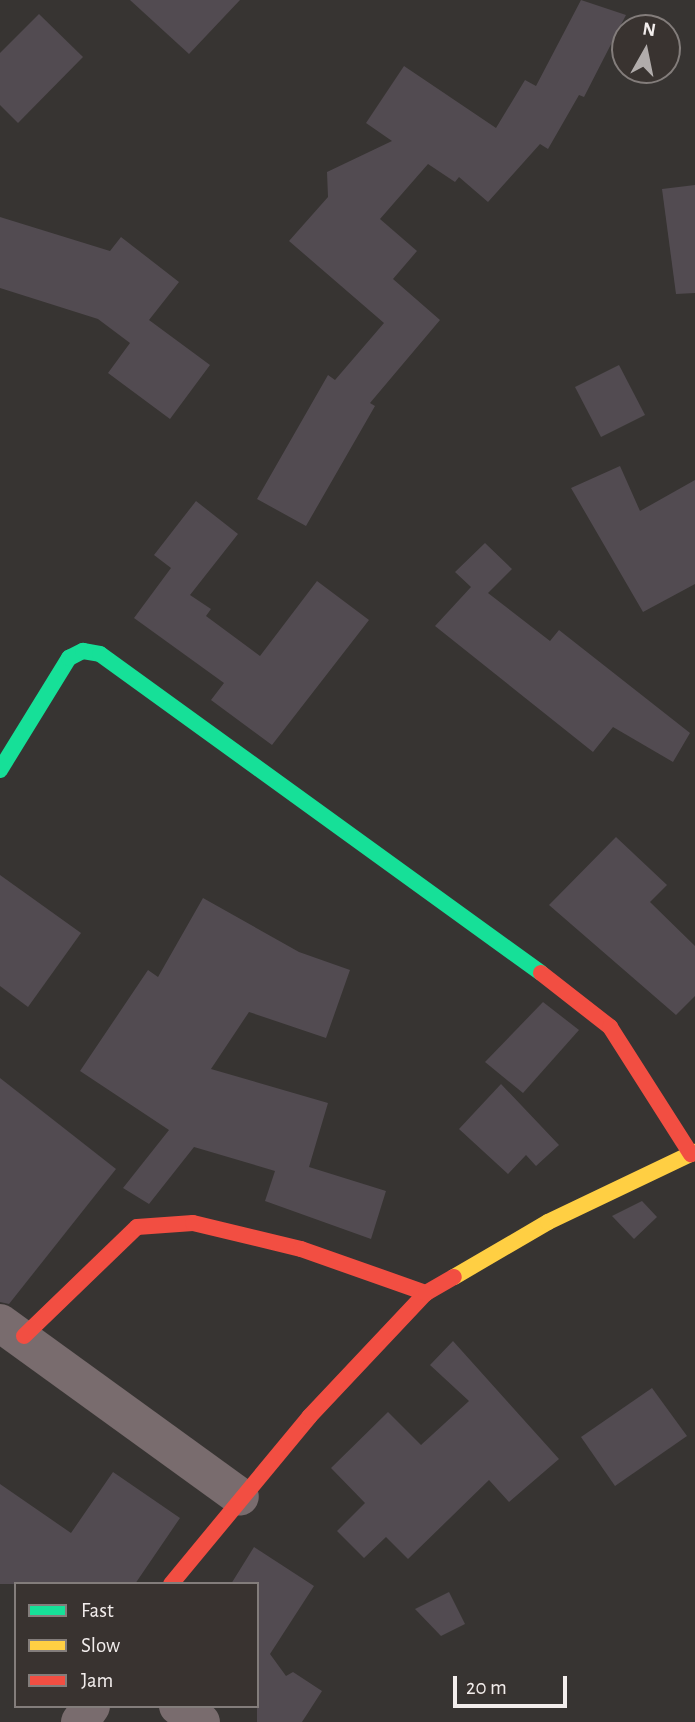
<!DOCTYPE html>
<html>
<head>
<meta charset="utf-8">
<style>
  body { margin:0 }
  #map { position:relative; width:695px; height:1722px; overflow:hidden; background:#373432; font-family:"Alegreya Sans",sans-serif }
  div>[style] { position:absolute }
  .building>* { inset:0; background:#524b51 }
  .street>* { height:38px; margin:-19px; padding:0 19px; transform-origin:19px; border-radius:19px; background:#796c6e }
  .fast>* { height:16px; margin:-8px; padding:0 8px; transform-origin:8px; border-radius:8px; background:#16e098 }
  .slow>* { height:16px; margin:-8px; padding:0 8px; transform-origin:8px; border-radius:8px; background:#ffcf43 }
  .jam>* { height:16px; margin:-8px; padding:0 8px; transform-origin:8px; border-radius:8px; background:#f24e42 }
  span { translate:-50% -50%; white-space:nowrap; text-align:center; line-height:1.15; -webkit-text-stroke:7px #393330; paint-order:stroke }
  .legend { position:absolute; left:14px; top:1582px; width:245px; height:126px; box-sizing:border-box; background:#393330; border:2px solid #837d7b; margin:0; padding:9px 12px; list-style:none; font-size:21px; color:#f2edec }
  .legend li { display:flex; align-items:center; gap:14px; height:35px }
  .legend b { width:35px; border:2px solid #837d7b }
  .north { position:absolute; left:611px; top:14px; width:70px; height:70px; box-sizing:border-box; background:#393330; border:2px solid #837d7b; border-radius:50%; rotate:9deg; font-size:19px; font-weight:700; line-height:28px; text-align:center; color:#f2edec }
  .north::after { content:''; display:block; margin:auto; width:24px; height:32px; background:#b1acab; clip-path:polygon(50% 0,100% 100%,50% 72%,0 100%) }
  .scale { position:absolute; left:453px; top:1676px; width:114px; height:32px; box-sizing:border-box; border:4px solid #f2edec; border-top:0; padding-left:9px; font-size:21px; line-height:24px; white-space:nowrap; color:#f2edec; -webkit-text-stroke:5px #393330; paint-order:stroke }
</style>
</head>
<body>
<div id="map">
  <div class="building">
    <i style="clip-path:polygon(130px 0,240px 0,189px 54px)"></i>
    <i style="clip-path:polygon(581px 0,626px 15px,584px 97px,579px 95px,548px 149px,540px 144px,488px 202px,459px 177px,455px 182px,428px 164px,380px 219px,417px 251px,393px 279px,440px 320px,370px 403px,375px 406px,306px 526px,257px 499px,328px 375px,335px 380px,384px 323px,289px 241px,328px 197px,327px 172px,392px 141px,366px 123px,404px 66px,496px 128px,525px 80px,536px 86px)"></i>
    <i style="clip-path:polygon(39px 14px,83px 57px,18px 123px,0 105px,0 53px)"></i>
    <i style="clip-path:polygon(695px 185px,695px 293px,676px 294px,662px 189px)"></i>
    <i style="clip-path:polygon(0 217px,110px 251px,121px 237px,179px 282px,149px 320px,210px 365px,170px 419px,108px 373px,130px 343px,98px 319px,0 288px)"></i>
    <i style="clip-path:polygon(619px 365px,645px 415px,601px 437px,575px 387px)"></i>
    <i style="clip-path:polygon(620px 466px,640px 511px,695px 480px,695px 584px,643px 612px,571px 488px)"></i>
    <i style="clip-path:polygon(196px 501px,238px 534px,190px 595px,211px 609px,206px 616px,260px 656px,317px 581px,369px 620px,272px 745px,211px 700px,224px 683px,134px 618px,171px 568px,154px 555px)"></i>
    <i style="clip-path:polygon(485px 543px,512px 569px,488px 593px,550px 641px,559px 630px,690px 733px,673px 762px,613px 727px,593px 752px,435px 626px,471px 587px,455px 572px)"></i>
    <i style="clip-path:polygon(616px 837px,667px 885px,650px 902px,695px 946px,695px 996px,676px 1015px,549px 905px)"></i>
    <i style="clip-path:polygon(0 875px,81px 933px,28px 1007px,0 986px)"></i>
    <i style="clip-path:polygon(203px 898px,299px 952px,350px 970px,326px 1038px,249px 1012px,211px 1069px,328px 1103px,309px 1167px,386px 1191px,371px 1239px,265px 1201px,275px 1171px,194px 1147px,149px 1204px,123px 1188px,169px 1130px,80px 1071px,148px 970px,158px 977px)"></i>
    <i style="clip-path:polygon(543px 1002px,579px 1030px,523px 1093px,485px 1062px)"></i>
    <i style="clip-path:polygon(0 1078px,116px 1169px,9px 1304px,0 1302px)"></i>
    <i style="clip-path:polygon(501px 1084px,559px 1145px,536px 1166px,526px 1155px,508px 1174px,459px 1129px)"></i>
    <i style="clip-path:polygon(642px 1201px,657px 1217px,634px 1239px,612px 1216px)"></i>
    <i style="clip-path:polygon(453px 1341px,559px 1459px,509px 1502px,489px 1480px,408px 1559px,386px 1537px,364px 1558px,337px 1531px,365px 1503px,331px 1468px,388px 1412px,421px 1445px,469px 1401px,430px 1365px)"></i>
    <i style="clip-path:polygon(652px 1388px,687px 1436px,615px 1486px,581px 1437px)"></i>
    <i style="clip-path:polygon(113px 1472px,180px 1518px,135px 1584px,0 1584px,0 1484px,71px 1533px)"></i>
    <i style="clip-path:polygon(254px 1547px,314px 1586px,270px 1654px,286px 1676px,293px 1672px,322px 1691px,302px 1722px,257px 1722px,257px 1584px,231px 1584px)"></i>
    <i style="clip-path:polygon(449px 1592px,465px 1624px,441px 1636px,415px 1609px)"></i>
  </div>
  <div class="street">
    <i style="left:0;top:1323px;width:296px;rotate:35.9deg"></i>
    <i style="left:178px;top:1706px;width:28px;rotate:35deg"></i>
    <i style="left:80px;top:1722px;width:19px;rotate:-55deg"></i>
  </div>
  <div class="fast">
    <i style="left:0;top:770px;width:132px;rotate:-58.4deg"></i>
    <i style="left:69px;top:658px;width:16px;rotate:-27deg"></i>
    <i style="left:83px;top:651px;width:17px;rotate:10deg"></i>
    <i style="left:100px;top:654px;width:544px;rotate:35.88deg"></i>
  </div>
  <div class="slow">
    <i style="left:454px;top:1277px;width:109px;rotate:-30.3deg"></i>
    <i style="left:548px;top:1222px;width:163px;rotate:-25.5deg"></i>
  </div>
  <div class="jam">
    <i style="left:541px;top:973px;width:88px;rotate:38deg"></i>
    <i style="left:610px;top:1027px;width:151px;rotate:57.5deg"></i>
    <i style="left:24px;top:1336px;width:157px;rotate:-44deg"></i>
    <i style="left:137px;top:1227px;width:56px;rotate:-4.1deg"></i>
    <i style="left:193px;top:1223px;width:111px;rotate:13.5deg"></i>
    <i style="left:301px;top:1249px;width:133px;rotate:19.4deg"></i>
    <i style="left:171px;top:1584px;width:217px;rotate:-50.4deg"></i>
    <i style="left:309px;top:1417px;width:170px;rotate:-46.7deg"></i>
    <i style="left:426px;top:1293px;width:32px;rotate:-30deg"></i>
  </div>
  <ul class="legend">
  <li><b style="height:9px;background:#16e098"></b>Fast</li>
  <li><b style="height:9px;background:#ffcf43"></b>Slow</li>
  <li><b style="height:9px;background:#f24e42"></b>Jam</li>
  </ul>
  <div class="north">N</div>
  <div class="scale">20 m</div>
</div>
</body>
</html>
